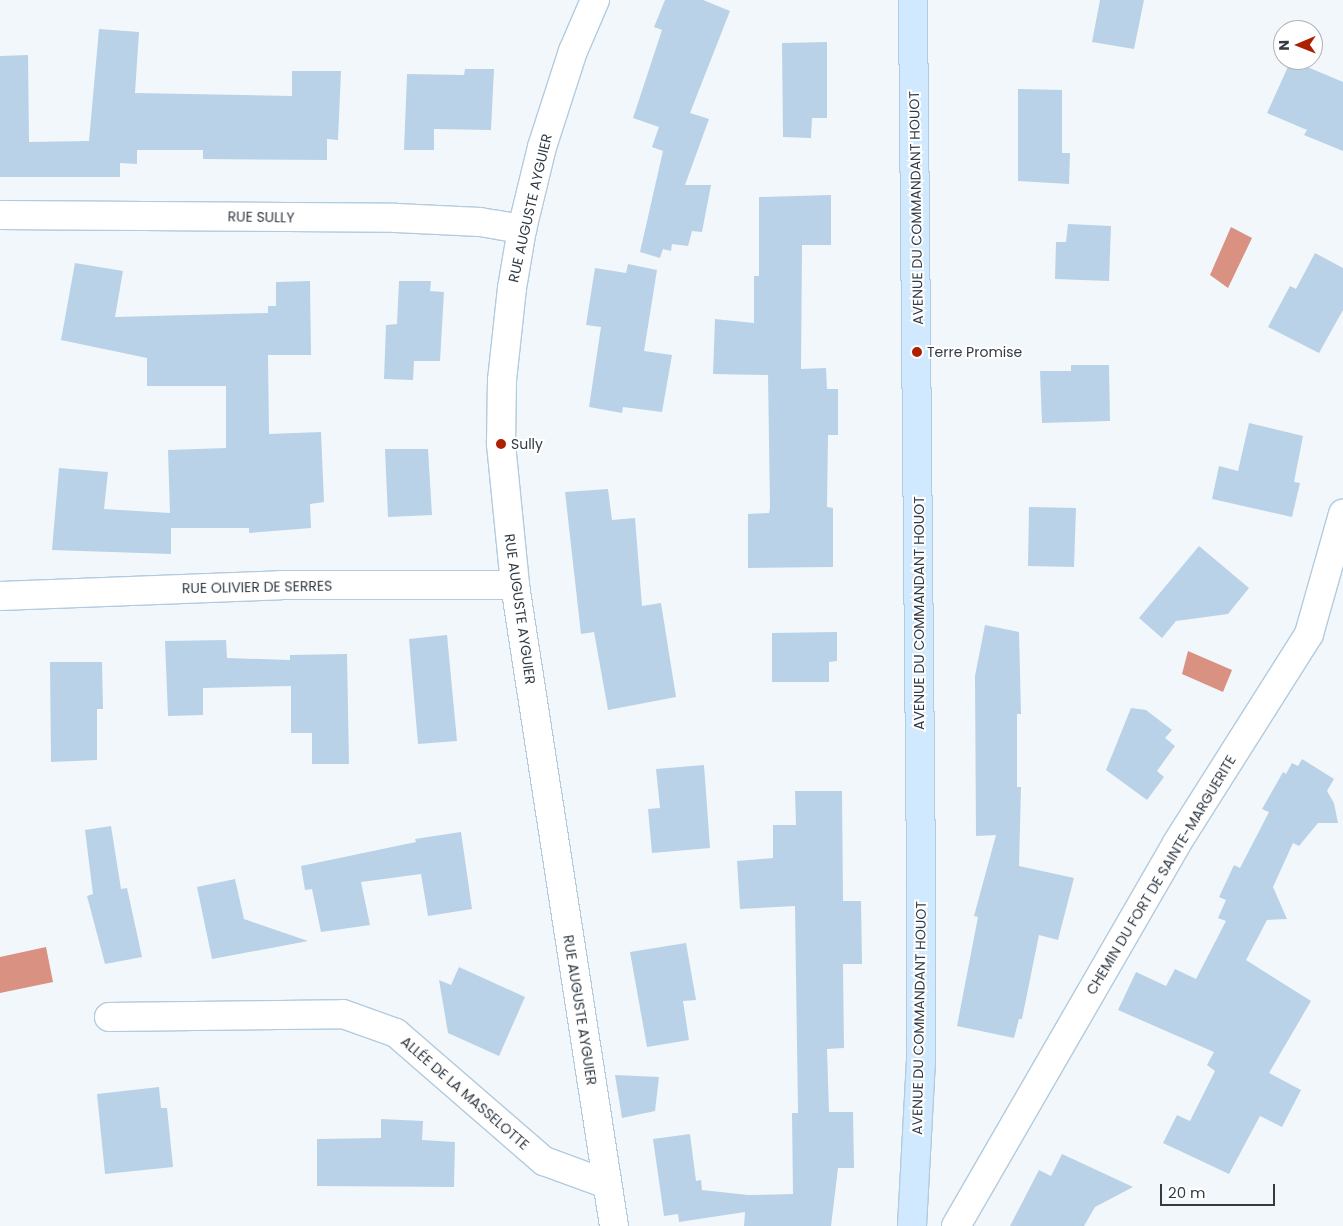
<!DOCTYPE html>
<html>
<head>
<meta charset="utf-8">
<style>
  body { margin:0 }
  #map { position:relative; width:1343px; height:1226px; overflow:hidden; background:#f2f7fb; font-family:Poppins,sans-serif }
  div>[style] { position:absolute }
  .water>* { inset:0; background:#d99182 }
  .building>* { inset:0; background:#b9d2e7 }
  .roads { filter:drop-shadow(1px 0 #b2cbdf) drop-shadow(-1px 0 #b2cbdf) drop-shadow(0 1px #b2cbdf) drop-shadow(0 -1px #b2cbdf) }
  .minor>* { height:28px; margin:-14px; padding:0 14px; transform-origin:14px; border-radius:14px; background:#fff }
  .major>* { height:28px; margin:-14px; padding:0 14px; transform-origin:14px; border-radius:14px; background:#d0e9ff }
  .dots>* { width:14px; height:14px; translate:-50% -50%; box-sizing:border-box; border:2px solid #fff; border-radius:50% }
  span { translate:-50% -50%; white-space:nowrap; text-align:center; line-height:1.15; -webkit-text-stroke:4px #fff; paint-order:stroke }
  .street-label { font-size:14px; color:#323b44 }
  .poi-label { font-size:14px; color:#323b44 }
  .left { translate:0 -50%; text-align:left }
  .north { position:absolute; left:1273px; top:20px; width:50px; height:50px; box-sizing:border-box; background:#fff; border:1px solid #adb1b4; border-radius:50%; rotate:269deg; font-size:14px; font-weight:700; line-height:20px; text-align:center; color:#323b44 }
  .north::after { content:''; display:block; margin:auto; width:18px; height:22px; background:#ad2000; clip-path:polygon(50% 0,100% 100%,50% 72%,0 100%) }
  .scale { position:absolute; left:1160px; top:1184px; width:115px; height:22px; box-sizing:border-box; border:2px solid #323b44; border-top:0; padding-left:6px; font-size:15px; line-height:18px; white-space:nowrap; color:#323b44; -webkit-text-stroke:4px #fff; paint-order:stroke }
</style>
</head>
<body>
<div id="map">
  <div class="water">
    <i style="clip-path:polygon(1231px 227px,1252px 238px,1228px 288px,1210px 275px)"></i>
    <i style="clip-path:polygon(1188px 651px,1232px 670px,1223px 692px,1182px 674px)"></i>
    <i style="clip-path:polygon(46px 947px,53px 982px,0 993px,0 957px)"></i>
  </div>
  <div class="building">
    <i style="clip-path:polygon(665px 0,703px 0,730px 11px,690px 113px,709px 119px,685px 185px,711px 185px,702px 232px,692px 231px,688px 246px,672px 244px,671px 251px,663px 249px,660px 258px,640px 252px,663px 151px,652px 147px,659px 127px,633px 118px,662px 30px,654px 27px)"></i>
    <i style="clip-path:polygon(1100px 0,1144px 0,1134px 49px,1092px 42px)"></i>
    <i style="clip-path:polygon(99px 29px,139px 32px,135px 93px,292px 96px,292px 71px,341px 71px,338px 140px,327px 139px,327px 160px,203px 159px,203px 150px,137px 150px,137px 164px,120px 163px,120px 177px,0 177px,0 56px,28px 55px,29px 142px,89px 141px)"></i>
    <i style="clip-path:polygon(827px 42px,827px 118px,812px 118px,811px 138px,783px 137px,782px 43px)"></i>
    <i style="clip-path:polygon(1291px 60px,1343px 82px,1343px 151px,1304px 135px,1307px 130px,1267px 113px)"></i>
    <i style="clip-path:polygon(465px 69px,494px 69px,491px 130px,434px 129px,434px 150px,404px 150px,407px 74px,464px 75px)"></i>
    <i style="clip-path:polygon(1018px 89px,1062px 90px,1062px 153px,1070px 153px,1069px 184px,1018px 181px)"></i>
    <i style="clip-path:polygon(831px 195px,831px 245px,802px 245px,801px 369px,826px 368px,827px 389px,838px 389px,838px 435px,828px 435px,827px 507px,833px 508px,833px 567px,748px 568px,748px 514px,769px 513px,770px 508px,768px 375px,713px 374px,715px 319px,754px 323px,754px 276px,759px 276px,759px 197px)"></i>
    <i style="clip-path:polygon(1068px 224px,1111px 226px,1109px 281px,1055px 279px,1056px 242px,1066px 242px)"></i>
    <i style="clip-path:polygon(1315px 253px,1343px 268px,1343px 310px,1319px 353px,1268px 327px,1290px 286px,1296px 289px)"></i>
    <i style="clip-path:polygon(75px 263px,123px 271px,115px 317px,268px 313px,268px 306px,276px 306px,276px 282px,310px 281px,311px 355px,268px 355px,269px 434px,321px 432px,324px 502px,310px 504px,311px 528px,249px 533px,249px 528px,171px 528px,171px 554px,52px 550px,59px 468px,108px 472px,104px 509px,170px 513px,168px 450px,226px 448px,226px 386px,147px 386px,147px 358px,61px 340px)"></i>
    <i style="clip-path:polygon(628px 264px,657px 270px,644px 351px,672px 355px,662px 412px,623px 407px,622px 413px,589px 407px,601px 327px,586px 325px,595px 268px,626px 273px)"></i>
    <i style="clip-path:polygon(399px 281px,431px 281px,430px 291px,444px 292px,440px 361px,414px 361px,413px 380px,384px 379px,386px 325px,397px 324px)"></i>
    <i style="clip-path:polygon(1071px 365px,1109px 365px,1110px 421px,1042px 423px,1040px 371px,1071px 371px)"></i>
    <i style="clip-path:polygon(1249px 423px,1303px 436px,1294px 482px,1300px 483px,1292px 517px,1212px 499px,1219px 466px,1238px 471px)"></i>
    <i style="clip-path:polygon(385px 449px,428px 449px,432px 515px,388px 517px)"></i>
    <i style="clip-path:polygon(608px 489px,612px 520px,635px 518px,642px 606px,661px 603px,676px 697px,608px 710px,594px 632px,581px 634px,565px 492px)"></i>
    <i style="clip-path:polygon(1029px 507px,1076px 508px,1074px 567px,1028px 566px)"></i>
    <i style="clip-path:polygon(1199px 546px,1249px 588px,1228px 614px,1176px 621px,1162px 638px,1139px 618px)"></i>
    <i style="clip-path:polygon(985px 625px,1019px 632px,1021px 714px,1017px 714px,1017px 787px,1021px 787px,1019px 866px,1074px 878px,1058px 940px,1039px 935px,1022px 1019px,1019px 1019px,1014px 1038px,957px 1026px,978px 917px,974px 916px,996px 835px,976px 836px,975px 676px)"></i>
    <i style="clip-path:polygon(837px 632px,837px 661px,829px 662px,829px 682px,772px 682px,772px 633px)"></i>
    <i style="clip-path:polygon(447px 635px,457px 741px,418px 744px,409px 639px)"></i>
    <i style="clip-path:polygon(226px 640px,227px 658px,290px 660px,290px 655px,347px 654px,349px 764px,312px 764px,312px 733px,291px 733px,291px 686px,203px 688px,203px 715px,168px 716px,165px 641px)"></i>
    <i style="clip-path:polygon(50px 662px,102px 662px,103px 709px,97px 709px,97px 760px,51px 762px)"></i>
    <i style="clip-path:polygon(1131px 708px,1146px 710px,1172px 730px,1165px 738px,1175px 746px,1157px 771px,1164px 777px,1147px 800px,1106px 770px)"></i>
    <i style="clip-path:polygon(1302px 759px,1334px 779px,1327px 791px,1334px 803px,1338px 823px,1318px 823px,1299px 846px,1293px 843px,1273px 887px,1287px 919px,1267px 920px,1246px 960px,1311px 1001px,1269px 1073px,1301px 1090px,1282px 1127px,1260px 1116px,1229px 1174px,1163px 1143px,1177px 1115px,1190px 1121px,1215px 1071px,1207px 1065px,1214px 1052px,1118px 1010px,1136px 972px,1166px 986px,1175px 969px,1196px 979px,1226px 921px,1218px 918px,1226px 900px,1219px 897px,1234px 865px,1240px 868px,1269px 812px,1262px 809px,1283px 772px,1286px 774px,1292px 763px,1298px 766px)"></i>
    <i style="clip-path:polygon(704px 765px,710px 848px,652px 853px,648px 809px,660px 808px,656px 769px)"></i>
    <i style="clip-path:polygon(795px 791px,842px 791px,843px 901px,861px 901px,862px 964px,843px 964px,844px 1048px,827px 1049px,829px 1112px,853px 1112px,854px 1168px,838px 1168px,831px 1226px,744px 1226px,745px 1212px,679px 1222px,678px 1214px,664px 1216px,653px 1139px,690px 1134px,696px 1181px,701px 1180px,702px 1190px,748px 1195px,793px 1194px,792px 1113px,798px 1113px,795px 906px,740px 909px,737px 861px,773px 858px,773px 825px,796px 825px)"></i>
    <i style="clip-path:polygon(111px 826px,121px 889px,127px 888px,142px 957px,105px 964px,87px 896px,93px 894px,85px 830px)"></i>
    <i style="clip-path:polygon(461px 832px,472px 909px,428px 916px,421px 874px,361px 882px,370px 925px,321px 932px,312px 889px,305px 890px,301px 866px,416px 842px,415px 839px)"></i>
    <i style="clip-path:polygon(235px 879px,244px 919px,308px 941px,212px 959px,197px 887px)"></i>
    <i style="clip-path:polygon(686px 943px,696px 1000px,683px 1001px,689px 1040px,647px 1047px,630px 952px)"></i>
    <i style="clip-path:polygon(459px 967px,525px 997px,499px 1056px,448px 1033px,439px 980px,451px 985px)"></i>
    <i style="clip-path:polygon(615px 1075px,659px 1077px,655px 1111px,622px 1118px)"></i>
    <i style="clip-path:polygon(159px 1087px,161px 1108px,167px 1108px,173px 1167px,105px 1174px,97px 1094px)"></i>
    <i style="clip-path:polygon(381px 1119px,423px 1121px,422px 1140px,455px 1142px,454px 1187px,317px 1186px,317px 1139px,381px 1138px)"></i>
    <i style="clip-path:polygon(1062px 1154px,1133px 1187px,1095px 1207px,1084px 1226px,1010px 1226px,1039px 1170px,1051px 1176px)"></i>
  </div>
  <div class="roads">
    <div class="minor">
      <i style="left:595px;top:0;width:56px;rotate:113.3deg"></i>
      <i style="left:573px;top:51px;width:101px;rotate:107.9deg"></i>
      <i style="left:542px;top:147px;width:84px;rotate:103.7deg"></i>
      <i style="left:522px;top:229px;width:60px;rotate:99.6deg"></i>
      <i style="left:512px;top:288px;width:93px;rotate:96.2deg"></i>
      <i style="left:502px;top:380px;width:64px;rotate:90.9deg"></i>
      <i style="left:501px;top:444px;width:142px;rotate:84.3deg"></i>
      <i style="left:515px;top:585px;width:649px;rotate:81.22deg"></i>
      <i style="left:0;top:215px;width:396px;rotate:0.4deg"></i>
      <i style="left:396px;top:218px;width:84px;rotate:2.7deg"></i>
      <i style="left:480px;top:222px;width:43px;rotate:9.5deg"></i>
      <i style="left:0;top:596px;width:281px;rotate:-2.2deg"></i>
      <i style="left:281px;top:585px;width:234px"></i>
      <i style="left:109px;top:1017px;width:234px;rotate:-0.7deg"></i>
      <i style="left:343px;top:1014px;width:56px;rotate:19.7deg"></i>
      <i style="left:396px;top:1033px;width:196px;rotate:40.9deg"></i>
      <i style="left:544px;top:1161px;width:67px;rotate:20.1deg"></i>
      <i style="left:956px;top:1226px;width:442px;rotate:-60deg"></i>
      <i style="left:1177px;top:843px;width:247px;rotate:-57.7deg"></i>
      <i style="left:1309px;top:634px;width:125px;rotate:-74.2deg"></i>
    </div>
    <div class="major">
      <i style="left:912px;top:1226px;width:164px;rotate:-86.9deg"></i>
      <i style="left:921px;top:1062px;width:189px;rotate:-90deg"></i>
      <i style="left:921px;top:873px;width:873px;rotate:-90.53deg"></i>
    </div>
  </div>
  <div class="dots">
    <i style="left:917px;top:352px;background:#ad2000"></i>
    <i style="left:501px;top:444px;background:#ad2000"></i>
  </div>
  <div class="street-label">
    <span style="left:530px;top:208px;rotate:-77deg">RUE AUGUSTE AYGUIER</span>
    <span style="left:916px;top:208px;rotate:-91deg">AVENUE DU COMMANDANT HOUOT</span>
    <span style="left:261px;top:217px;rotate:1deg">RUE SULLY</span>
    <span style="left:257px;top:587px;rotate:-1deg">RUE OLIVIER DE SERRES</span>
    <span style="left:520px;top:609px;rotate:82deg">RUE AUGUSTE AYGUIER</span>
    <span style="left:919px;top:613px;rotate:-90deg">AVENUE DU COMMANDANT HOUOT</span>
    <span style="left:1161px;top:875px;rotate:-59deg">CHEMIN DU FORT DE SAINTE-MARGUERITE</span>
    <span style="left:580px;top:1010px;rotate:81deg">RUE AUGUSTE AYGUIER</span>
    <span style="left:919px;top:1018px;rotate:-89deg">AVENUE DU COMMANDANT HOUOT</span>
    <span style="left:465px;top:1093px;rotate:41deg">ALLÉE DE LA MASSELOTTE</span>
  </div>
  <div class="poi-label">
    <span class="left" style="left:927px;top:352px">Terre Promise</span>
    <span class="left" style="left:511px;top:444px">Sully</span>
  </div>
  <div class="north">N</div>
  <div class="scale">20 m</div>
</div>
</body>
</html>
